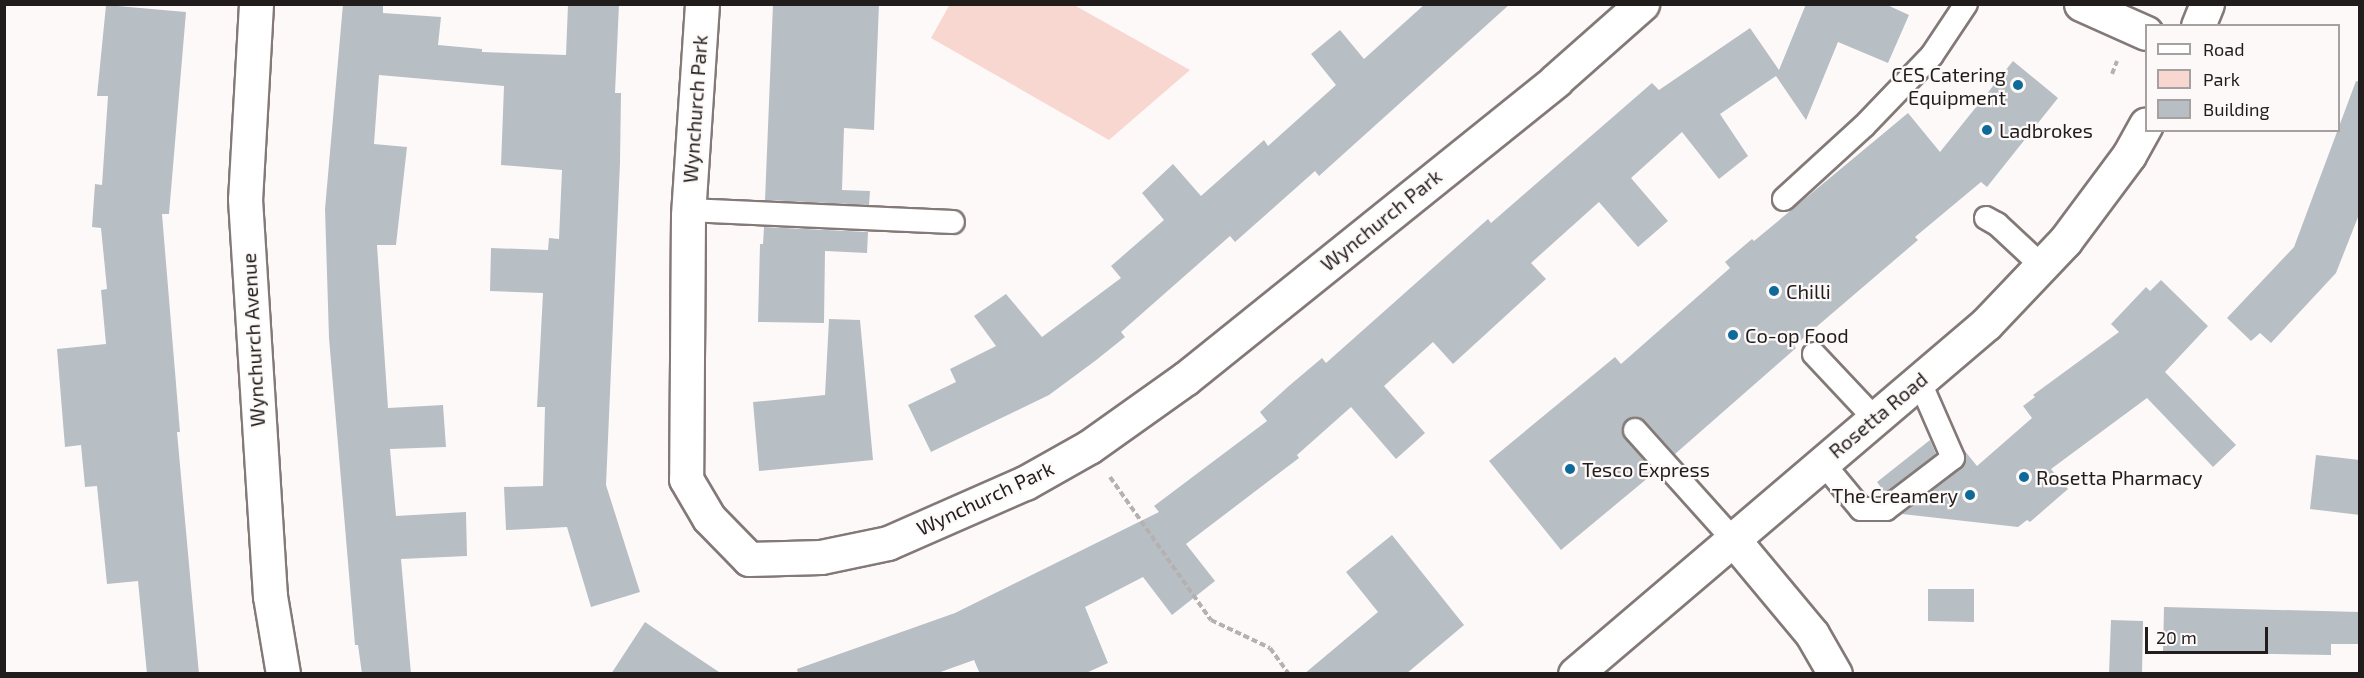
<!DOCTYPE html>
<html>
<head>
<meta charset="utf-8">
<style>
  body { margin:0 }
  #map { position:relative; width:2364px; height:678px; overflow:hidden; background:#fef9f9; font-family:"Exo 2",sans-serif }
  div>[style] { position:absolute }
  .green>* { inset:0; background:#f9d7d1 }
  .building>* { inset:0; background:#b7bfc4 }
  .path>* { height:4px; margin-top:-2px; transform-origin:0; background:repeating-linear-gradient(90deg,#b6b1b1 0 6px,transparent 0 9px) }
  .roads { filter:drop-shadow(2px 0 #837a78) drop-shadow(-2px 0 #837a78) drop-shadow(0 2px #837a78) drop-shadow(0 -2px #837a78) }
  .service>* { height:22px; margin:-11px; padding:0 11px; transform-origin:11px; border-radius:11px; background:#fff }
  .minor>* { height:33px; margin:-16.5px; padding:0 16.5px; transform-origin:16.5px; border-radius:16.5px; background:#fff }
  .tertiary>* { height:33px; margin:-16.5px; padding:0 16.5px; transform-origin:16.5px; border-radius:16.5px; background:#fff }
  .dots>* { width:16px; height:16px; translate:-50% -50%; box-sizing:border-box; border:3px solid #fef9f9; border-radius:50% }
  span { translate:-50% -50%; white-space:nowrap; text-align:center; line-height:1.15; -webkit-text-stroke:4.5px #fef9f9; paint-order:stroke }
  .poi-label { font-size:20px; color:#211d1c }
  .right { translate:-100% -50%; text-align:right }
  .left { translate:0 -50%; text-align:left }
  .street-label { font-size:20px; color:#211d1c }
  .frame { position:absolute; inset:0; border:6px solid #211d1c; pointer-events:none }
  .legend { position:absolute; left:2145px; top:24px; width:195px; height:108px; box-sizing:border-box; background:#fef9f9; border:2px solid #a6a1a1; margin:0; padding:8px 10px; list-style:none; font-size:18px; color:#211d1c }
  .legend li { display:flex; align-items:center; gap:12px; height:30px }
  .legend b { width:30px; border:2px solid #a6a1a1 }
  .scale { position:absolute; left:2145px; top:627px; width:123px; height:27px; box-sizing:border-box; border:3px solid #211d1c; border-top:0; padding-left:8px; font-size:18px; line-height:21px; white-space:nowrap; color:#211d1c; -webkit-text-stroke:4px #fef9f9; paint-order:stroke }
</style>
</head>
<body>
<div id="map">
  <div class="green">
    <i style="clip-path:polygon(950px 4px,1074px 5px,1190px 70px,1109px 140px,931px 38px)"></i>
  </div>
  <div class="building">
    <i style="clip-path:polygon(343px 4px,383px 4px,383px 13px,441px 17px,438px 45px,482px 49px,482px 52px,566px 55px,568px 4px,619px 4px,615px 93px,621px 93px,620px 163px,606px 485px,640px 592px,591px 607px,567px 527px,506px 530px,504px 487px,543px 486px,545px 407px,537px 407px,543px 293px,490px 291px,491px 248px,548px 250px,549px 238px,559px 239px,562px 170px,501px 165px,504px 86px,379px 75px,374px 144px,407px 147px,396px 245px,377px 245px,388px 408px,443px 405px,446px 447px,390px 449px,396px 516px,466px 512px,467px 556px,401px 559px,411px 674px,362px 674px,358px 645px,355px 645px,329px 338px,325px 209px)"></i>
    <i style="clip-path:polygon(773px 4px,879px 4px,874px 130px,844px 128px,842px 190px,870px 191px,869px 205px,765px 200px)"></i>
    <i style="clip-path:polygon(1425px 4px,1510px 4px,1319px 176px,1315px 171px,1235px 242px,1230px 236px,1121px 332px,1125px 337px,1095px 361px,1049px 395px,931px 452px,908px 405px,956px 382px,950px 369px,996px 346px,974px 316px,1006px 294px,1042px 337px,1121px 278px,1111px 266px,1164px 220px,1142px 193px,1173px 164px,1201px 196px,1264px 140px,1268px 146px,1336px 85px,1311px 54px,1340px 30px,1364px 59px)"></i>
    <i style="clip-path:polygon(1806px 4px,1885px 4px,1909px 15px,1888px 63px,1838px 42px,1806px 120px,1776px 76px,1720px 114px,1748px 156px,1719px 179px,1682px 132px,1631px 178px,1668px 221px,1638px 247px,1599px 202px,1531px 263px,1546px 279px,1453px 364px,1433px 342px,1384px 386px,1425px 433px,1396px 459px,1351px 407px,1297px 455px,1299px 458px,1186px 544px,1215px 581px,1172px 615px,1143px 577px,1085px 607px,1108px 663px,1084px 674px,980px 674px,974px 660px,935px 674px,798px 674px,797px 669px,955px 613px,1159px 512px,1154px 506px,1267px 421px,1260px 412px,1290px 385px,1322px 358px,1326px 363px,1488px 219px,1491px 223px,1652px 83px,1659px 90px,1750px 28px,1779px 70px)"></i>
    <i style="clip-path:polygon(106px 5px,186px 12px,169px 214px,162px 214px,180px 432px,177px 432px,199px 674px,147px 674px,138px 581px,107px 584px,97px 486px,85px 487px,81px 445px,65px 447px,57px 349px,106px 344px,101px 290px,107px 289px,101px 228px,92px 227px,95px 184px,102px 185px,108px 96px,97px 96px)"></i>
    <i style="clip-path:polygon(2013px 61px,2058px 98px,1987px 187px,1981px 182px,1915px 237px,1918px 240px,1794px 346px,1796px 348px,1675px 454px,1645px 421px,1633px 417px,1626px 420px,1622px 426px,1625px 439px,1655px 472px,1561px 550px,1489px 461px,1615px 357px,1621px 364px,1730px 268px,1725px 262px,1752px 239px,1754px 241px,1908px 113px,1940px 152px)"></i>
    <i style="clip-path:polygon(2356px 81px,2360px 82px,2360px 212px,2336px 273px,2271px 343px,2260px 333px,2251px 341px,2227px 318px,2294px 247px)"></i>
    <i style="clip-path:polygon(764px 227px,868px 232px,867px 253px,825px 251px,824px 323px,758px 322px,760px 244px,763px 244px)"></i>
    <i style="clip-path:polygon(2161px 280px,2208px 326px,2165px 372px,2236px 445px,2213px 467px,2147px 398px,2051px 469px,2068px 489px,2030px 522px,2027px 520px,2018px 527px,1902px 514px,1962px 468px,1966px 459px,1964px 450px,1977px 466px,2032px 418px,2023px 406px,2035px 397px,2033px 395px,2119px 332px,2111px 324px,2146px 287px,2150px 291px)"></i>
    <i style="clip-path:polygon(829px 319px,860px 320px,873px 460px,759px 471px,753px 402px,825px 395px)"></i>
    <i style="clip-path:polygon(1930px 440px,1936px 454px,1885px 493px,1877px 482px)"></i>
    <i style="clip-path:polygon(2316px 455px,2360px 460px,2360px 515px,2310px 509px)"></i>
    <i style="clip-path:polygon(1392px 535px,1464px 625px,1406px 674px,1304px 674px,1378px 612px,1346px 572px)"></i>
    <i style="clip-path:polygon(1928px 589px,1974px 589px,1974px 622px,1928px 621px)"></i>
    <i style="clip-path:polygon(2164px 607px,2360px 612px,2360px 644px,2331px 644px,2331px 655px,2163px 652px)"></i>
    <i style="clip-path:polygon(2111px 620px,2143px 621px,2142px 674px,2109px 674px)"></i>
    <i style="clip-path:polygon(645px 622px,677px 644px,722px 674px,611px 674px)"></i>
  </div>
  <div class="path">
    <i style="left:2112px;top:74px;width:14px;rotate:-69deg"></i>
    <i style="left:1110px;top:477px;width:175px;rotate:54.8deg"></i>
    <i style="left:1211px;top:620px;width:65px;rotate:25.4deg"></i>
    <i style="left:1270px;top:648px;width:32px;rotate:54deg"></i>
  </div>
  <div class="roads">
    <div class="service">
      <i style="left:1784px;top:199px;width:108px;rotate:-42.4deg"></i>
      <i style="left:1864px;top:126px;width:98px;rotate:-46.2deg"></i>
      <i style="left:1932px;top:55px;width:61px;rotate:-56.3deg"></i>
      <i style="left:688px;top:210px;width:265px;rotate:2.6deg"></i>
      <i style="left:1986px;top:218px;width:13px;rotate:29deg"></i>
      <i style="left:1997px;top:224px;width:62px;rotate:43deg"></i>
      <i style="left:1814px;top:354px;width:88px;rotate:46.8deg"></i>
      <i style="left:1635px;top:430px;width:145px;rotate:48.1deg"></i>
      <i style="left:1822px;top:462px;width:61px;rotate:50.3deg"></i>
      <i style="left:1861px;top:509px;width:25px"></i>
      <i style="left:1886px;top:509px;width:84px;rotate:-37.3deg"></i>
      <i style="left:1953px;top:458px;width:85px;rotate:-113.6deg"></i>
    </div>
    <div class="minor">
      <i style="left:256px;top:4px;width:195px;rotate:93.2deg"></i>
      <i style="left:245px;top:199px;width:398px;rotate:86.4deg"></i>
      <i style="left:270px;top:596px;width:79px;rotate:80.5deg"></i>
      <i style="left:702px;top:4px;width:212px;rotate:93.8deg"></i>
      <i style="left:688px;top:216px;width:263px;rotate:90.4deg"></i>
      <i style="left:686px;top:479px;width:45px;rotate:59.5deg"></i>
      <i style="left:709px;top:518px;width:57px;rotate:45.7deg"></i>
      <i style="left:749px;top:559px;width:72px;rotate:-1.6deg"></i>
      <i style="left:821px;top:557px;width:68px;rotate:-11.8deg"></i>
      <i style="left:888px;top:543px;width:150px;rotate:-23.7deg"></i>
      <i style="left:1025px;top:483px;width:73px;rotate:-29.4deg"></i>
      <i style="left:1089px;top:447px;width:119px;rotate:-35.4deg"></i>
      <i style="left:1186px;top:378px;width:475px;rotate:-38.8deg"></i>
      <i style="left:1556px;top:80px;width:115px;rotate:-41.5deg"></i>
      <i style="left:2081px;top:4px;width:71px;rotate:24deg"></i>
      <i style="left:1732px;top:538px;width:125px;rotate:50.2deg"></i>
      <i style="left:1812px;top:634px;width:46px;rotate:60.1deg"></i>
    </div>
    <div class="tertiary">
      <i style="left:2198px;top:26px;width:24px;rotate:-68deg"></i>
      <i style="left:1575px;top:674px;width:540px;rotate:-40.42deg"></i>
      <i style="left:1986px;top:324px;width:115px;rotate:-46.4deg"></i>
      <i style="left:2065px;top:241px;width:107px;rotate:-53.3deg"></i>
      <i style="left:2129px;top:155px;width:35px;rotate:-61deg"></i>
    </div>
  </div>
  <div class="dots">
    <i style="left:2018px;top:85px;background:#0f6999"></i>
    <i style="left:1987px;top:130px;background:#0f6999"></i>
    <i style="left:1774px;top:291px;background:#0f6999"></i>
    <i style="left:1733px;top:335px;background:#0f6999"></i>
    <i style="left:1570px;top:469px;background:#0f6999"></i>
    <i style="left:2024px;top:477px;background:#0f6999"></i>
    <i style="left:1970px;top:495px;background:#0f6999"></i>
  </div>
  <div class="poi-label">
    <span class="right" style="left:2006px;top:86px">CES Catering<br>Equipment</span>
    <span class="left" style="left:1999px;top:130px">Ladbrokes</span>
    <span class="left" style="left:1786px;top:291px">Chilli</span>
    <span class="left" style="left:1745px;top:335px">Co-op Food</span>
    <span class="left" style="left:1582px;top:469px">Tesco Express</span>
    <span class="left" style="left:2036px;top:477px">Rosetta Pharmacy</span>
    <span class="right" style="left:1958px;top:495px">The Creamery</span>
  </div>
  <div class="street-label">
    <span style="left:695px;top:109px;rotate:-86deg">Wynchurch Park</span>
    <span style="left:1381px;top:220px;rotate:-39deg">Wynchurch Park</span>
    <span style="left:253px;top:340px;rotate:-93deg">Wynchurch Avenue</span>
    <span style="left:1878px;top:415px;rotate:-40deg">Rosetta Road</span>
    <span style="left:985px;top:498px;rotate:-25deg">Wynchurch Park</span>
  </div>
  <div class="frame"></div>
  <ul class="legend">
  <li><b style="height:8px;background:#fff"></b>Road</li>
  <li><b style="height:16px;background:#f9d7d1"></b>Park</li>
  <li><b style="height:16px;background:#b7bfc4"></b>Building</li>
  </ul>
  <div class="scale">20 m</div>
</div>
</body>
</html>
